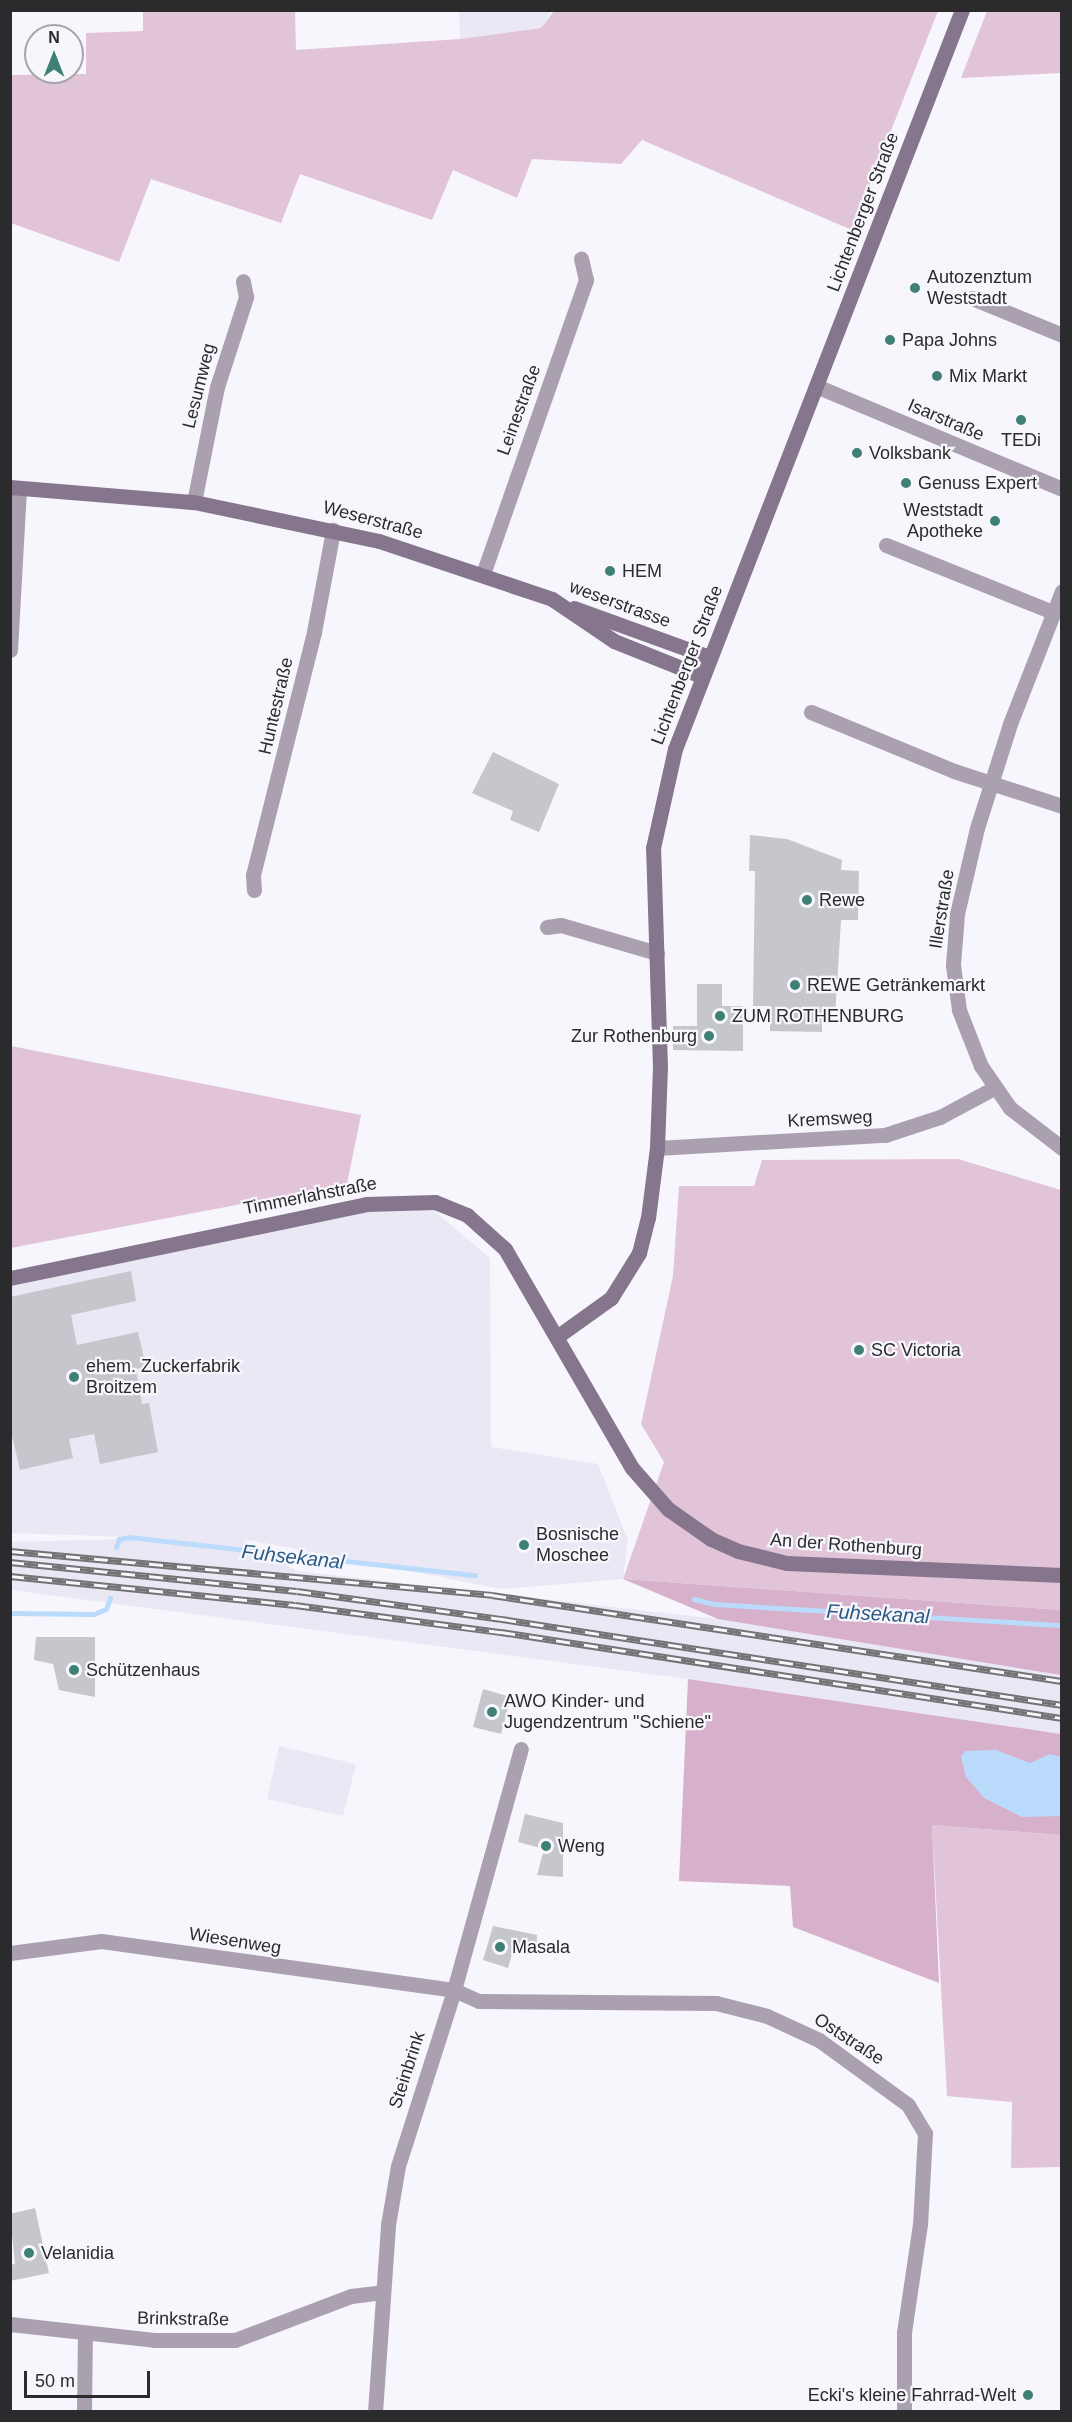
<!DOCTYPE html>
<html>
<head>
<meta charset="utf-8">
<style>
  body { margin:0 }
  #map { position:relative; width:1072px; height:2422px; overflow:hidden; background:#f7f6fc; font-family:Helvetica,sans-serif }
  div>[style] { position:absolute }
  .built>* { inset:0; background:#e9e8f4 }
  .green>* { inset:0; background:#e2c4d8 }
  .forest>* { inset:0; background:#d7b1cb }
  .water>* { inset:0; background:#badbfb }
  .stream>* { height:5px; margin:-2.5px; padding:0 2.5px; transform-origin:2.5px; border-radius:2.5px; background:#badbfb }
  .building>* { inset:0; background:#c5c7cc }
  .street>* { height:15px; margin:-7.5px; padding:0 7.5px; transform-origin:7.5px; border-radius:7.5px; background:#aaa0b0 }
  .secondary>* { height:15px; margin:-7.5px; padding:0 7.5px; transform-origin:7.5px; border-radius:7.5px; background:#85768d }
  .rail>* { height:7px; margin-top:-3.5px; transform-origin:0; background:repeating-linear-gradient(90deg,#f7f6fc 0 14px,#737376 0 28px); box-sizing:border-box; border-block:2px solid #737376 }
  .dots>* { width:16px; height:16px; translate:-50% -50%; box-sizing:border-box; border:3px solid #f7f6fc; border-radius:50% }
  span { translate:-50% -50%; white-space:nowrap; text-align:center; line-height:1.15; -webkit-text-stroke:4.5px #f7f6fc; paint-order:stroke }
  .street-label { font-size:18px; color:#2b2b2d }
  .poi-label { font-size:18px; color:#2b2b2d }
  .left { translate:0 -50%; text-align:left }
  .right { translate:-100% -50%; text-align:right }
  .water-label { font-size:20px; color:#295a84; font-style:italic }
  .frame { position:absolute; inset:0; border:12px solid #2b2b2d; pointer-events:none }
  .north { position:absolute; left:24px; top:24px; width:60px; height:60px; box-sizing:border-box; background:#f7f6fc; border:2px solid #a5a5a9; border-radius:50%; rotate:0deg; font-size:16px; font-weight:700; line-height:24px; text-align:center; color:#2b2b2d }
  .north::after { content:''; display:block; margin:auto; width:21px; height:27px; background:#3e8174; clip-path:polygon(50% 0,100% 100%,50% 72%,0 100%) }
  .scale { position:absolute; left:24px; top:2371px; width:126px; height:27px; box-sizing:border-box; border:3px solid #2b2b2d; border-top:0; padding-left:8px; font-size:18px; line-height:21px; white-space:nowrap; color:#2b2b2d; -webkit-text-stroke:4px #f7f6fc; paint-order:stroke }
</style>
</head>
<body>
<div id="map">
  <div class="built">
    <i style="clip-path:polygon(459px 11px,552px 11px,541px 28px,460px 39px)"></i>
    <i style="clip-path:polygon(420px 1199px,490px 1258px,491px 1447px,598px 1464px,628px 1540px,623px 1579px,502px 1589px,243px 1539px,297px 1571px,718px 1619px,1061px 1674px,1061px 1734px,688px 1679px,11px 1590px,11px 1542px,163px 1538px,11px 1533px,11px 1279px)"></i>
    <i style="clip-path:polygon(279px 1746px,356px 1764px,343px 1816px,267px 1799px)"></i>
  </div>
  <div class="green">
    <i style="clip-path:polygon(143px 11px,295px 11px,296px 50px,460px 39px,541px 28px,554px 11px,938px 11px,852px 230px,642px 140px,621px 164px,532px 159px,517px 198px,453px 170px,432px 220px,300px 174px,281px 223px,151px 179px,119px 262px,11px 223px,11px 75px,86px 74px,86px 33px,143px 31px)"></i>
    <i style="clip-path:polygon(987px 11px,1061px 11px,1061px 73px,961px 78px)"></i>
    <i style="clip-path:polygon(11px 1046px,361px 1115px,347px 1184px,11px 1248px)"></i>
    <i style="clip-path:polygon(958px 1159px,1061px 1190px,1061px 1610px,623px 1579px,664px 1462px,641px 1424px,673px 1276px,679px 1186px,754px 1186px,762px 1160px)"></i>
    <i style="clip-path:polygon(932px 1825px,1061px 1835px,1061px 2167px,1011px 2168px,1012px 2102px,947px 2096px)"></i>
  </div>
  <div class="forest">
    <i style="clip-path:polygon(623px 1579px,1061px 1610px,1061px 1675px,718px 1619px)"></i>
    <i style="clip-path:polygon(688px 1679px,1061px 1734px,1061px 1835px,932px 1825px,939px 1983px,793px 1927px,790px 1886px,679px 1881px)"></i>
  </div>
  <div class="water">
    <i style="clip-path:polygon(996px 1750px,1030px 1763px,1050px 1754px,1061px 1757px,1061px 1816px,1022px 1817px,984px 1798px,966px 1777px,961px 1756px,966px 1751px)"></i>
  </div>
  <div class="stream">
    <i style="left:116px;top:1547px;width:9px;rotate:-69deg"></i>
    <i style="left:119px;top:1539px;width:10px;rotate:-11deg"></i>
    <i style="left:129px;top:1537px;width:348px;rotate:6.3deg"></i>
    <i style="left:694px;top:1599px;width:21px;rotate:14deg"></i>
    <i style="left:714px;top:1604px;width:349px;rotate:3.5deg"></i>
    <i style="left:10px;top:1613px;width:84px;rotate:0.7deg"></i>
    <i style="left:94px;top:1614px;width:13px;rotate:-23deg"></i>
    <i style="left:106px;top:1609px;width:12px;rotate:-70deg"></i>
  </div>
  <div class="building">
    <i style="clip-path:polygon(493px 752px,559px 784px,539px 832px,510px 820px,513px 811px,472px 793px)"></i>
    <i style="clip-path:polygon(750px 835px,787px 839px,842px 860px,841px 870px,859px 871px,858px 920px,841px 920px,835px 1017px,822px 1017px,822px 1032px,770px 1031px,770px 1006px,753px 1006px,755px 871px,749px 871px)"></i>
    <i style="clip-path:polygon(697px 984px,722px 984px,722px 1006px,743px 1006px,743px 1051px,673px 1050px,673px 1026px,697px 1026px)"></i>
    <i style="clip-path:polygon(131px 1271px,136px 1301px,71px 1315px,77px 1345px,138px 1332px,146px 1367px,136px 1369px,142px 1404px,149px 1403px,158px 1452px,100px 1464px,94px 1434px,69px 1439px,73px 1458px,20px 1470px,10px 1427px,10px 1297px)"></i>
    <i style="clip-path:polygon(36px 1637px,95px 1637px,95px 1697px,59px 1690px,53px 1664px,34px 1660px)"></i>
    <i style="clip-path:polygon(483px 1689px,511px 1697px,501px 1734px,473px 1727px)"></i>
    <i style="clip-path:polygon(525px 1814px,563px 1823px,563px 1877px,537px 1875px,544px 1849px,518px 1842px)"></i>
    <i style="clip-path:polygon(493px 1926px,537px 1935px,536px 1950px,515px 1944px,508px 1968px,483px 1960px)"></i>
    <i style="clip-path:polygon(35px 2208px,49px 2273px,10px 2281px,10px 2265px,15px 2264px,10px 2214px)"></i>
  </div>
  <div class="street">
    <i style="left:972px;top:298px;width:97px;rotate:22.3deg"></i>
    <i style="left:816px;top:386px;width:267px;rotate:22.7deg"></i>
    <i style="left:194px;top:502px;width:117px;rotate:-78.7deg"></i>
    <i style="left:217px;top:387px;width:95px;rotate:-72.1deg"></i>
    <i style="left:246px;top:297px;width:16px;rotate:-101deg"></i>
    <i style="left:886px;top:545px;width:180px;rotate:21.9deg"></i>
    <i style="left:483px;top:574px;width:312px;rotate:-70.7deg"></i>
    <i style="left:586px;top:280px;width:22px;rotate:-103deg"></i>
    <i style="left:1062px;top:591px;width:143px;rotate:111.4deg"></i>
    <i style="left:1010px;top:724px;width:109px;rotate:107.6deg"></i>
    <i style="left:977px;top:828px;width:88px;rotate:103.1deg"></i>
    <i style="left:957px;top:914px;width:51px;rotate:94.5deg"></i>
    <i style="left:953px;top:965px;width:45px;rotate:82.4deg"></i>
    <i style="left:959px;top:1010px;width:60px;rotate:68.6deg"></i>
    <i style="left:981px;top:1066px;width:51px;rotate:55.4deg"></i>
    <i style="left:1010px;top:1108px;width:66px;rotate:37.6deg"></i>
    <i style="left:10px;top:650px;width:162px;rotate:-86.8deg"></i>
    <i style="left:811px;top:712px;width:155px;rotate:22.4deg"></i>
    <i style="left:954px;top:771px;width:114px;rotate:18deg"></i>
    <i style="left:254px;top:890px;width:15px;rotate:-94deg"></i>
    <i style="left:253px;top:875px;width:251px;rotate:-75.9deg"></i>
    <i style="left:314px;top:632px;width:104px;rotate:-79.4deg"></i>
    <i style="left:547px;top:927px;width:14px;rotate:-8deg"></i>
    <i style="left:561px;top:925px;width:100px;rotate:16.3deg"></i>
    <i style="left:657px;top:1148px;width:228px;rotate:-3.3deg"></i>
    <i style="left:885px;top:1135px;width:58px;rotate:-18.1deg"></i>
    <i style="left:940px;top:1117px;width:61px;rotate:-28.2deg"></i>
    <i style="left:10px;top:1953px;width:92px;rotate:-7.5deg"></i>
    <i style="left:101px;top:1941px;width:356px;rotate:7.9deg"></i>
    <i style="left:454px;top:1990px;width:27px;rotate:24deg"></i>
    <i style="left:479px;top:2001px;width:237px;rotate:0.5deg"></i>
    <i style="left:716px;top:2003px;width:53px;rotate:14.3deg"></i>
    <i style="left:767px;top:2016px;width:57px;rotate:24.8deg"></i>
    <i style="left:819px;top:2040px;width:110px;rotate:36.1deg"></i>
    <i style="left:908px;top:2105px;width:33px;rotate:59deg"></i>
    <i style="left:925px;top:2133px;width:91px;rotate:93.1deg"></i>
    <i style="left:920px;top:2224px;width:110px;rotate:98.4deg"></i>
    <i style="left:904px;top:2333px;width:79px;rotate:90deg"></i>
    <i style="left:10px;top:2324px;width:145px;rotate:6.3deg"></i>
    <i style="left:154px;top:2340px;width:81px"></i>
    <i style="left:235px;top:2340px;width:124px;rotate:-20.8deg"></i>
    <i style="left:351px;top:2296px;width:32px;rotate:-7deg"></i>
    <i style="left:84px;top:2412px;width:77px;rotate:-89.3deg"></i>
    <i style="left:375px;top:2412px;width:187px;rotate:-86deg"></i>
    <i style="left:388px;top:2225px;width:60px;rotate:-80.4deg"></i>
    <i style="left:398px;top:2166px;width:185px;rotate:-72.3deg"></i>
    <i style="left:454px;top:1990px;width:250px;rotate:-74.5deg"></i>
  </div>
  <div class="secondary">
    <i style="left:10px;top:487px;width:185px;rotate:4.7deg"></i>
    <i style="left:194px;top:502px;width:189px;rotate:11.9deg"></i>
    <i style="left:379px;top:541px;width:182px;rotate:18.5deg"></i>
    <i style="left:552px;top:599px;width:75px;rotate:34.1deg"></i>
    <i style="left:614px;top:641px;width:94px;rotate:21.9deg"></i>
    <i style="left:574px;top:608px;width:144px;rotate:19.9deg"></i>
    <i style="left:10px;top:1278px;width:364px;rotate:-11.7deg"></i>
    <i style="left:366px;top:1204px;width:69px;rotate:-1.7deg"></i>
    <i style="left:435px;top:1202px;width:35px;rotate:22deg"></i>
    <i style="left:467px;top:1215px;width:51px;rotate:41.8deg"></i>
    <i style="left:505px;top:1249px;width:253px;rotate:59.9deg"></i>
    <i style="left:632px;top:1468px;width:55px;rotate:48.7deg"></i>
    <i style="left:668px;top:1509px;width:52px;rotate:34.9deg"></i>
    <i style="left:711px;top:1539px;width:30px;rotate:24deg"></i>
    <i style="left:738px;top:1551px;width:50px;rotate:13.8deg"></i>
    <i style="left:787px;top:1563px;width:275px;rotate:2.5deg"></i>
    <i style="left:558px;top:1336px;width:65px;rotate:-35.6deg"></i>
    <i style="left:611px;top:1298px;width:53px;rotate:-58.1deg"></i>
    <i style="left:639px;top:1253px;width:36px;rotate:-76deg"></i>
    <i style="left:648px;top:1218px;width:71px;rotate:-82.7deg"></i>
    <i style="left:657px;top:1148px;width:80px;rotate:-87.9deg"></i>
    <i style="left:660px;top:1068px;width:220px;rotate:-91.8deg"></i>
    <i style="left:653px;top:848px;width:101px;rotate:-77.5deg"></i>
    <i style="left:675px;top:749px;width:793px;rotate:-68.78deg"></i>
  </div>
  <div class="rail">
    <i style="left:10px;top:1551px;width:484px;rotate:5.2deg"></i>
    <i style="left:492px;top:1595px;width:576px;rotate:8.58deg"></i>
    <i style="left:10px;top:1562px;width:288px;rotate:5.8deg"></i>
    <i style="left:297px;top:1591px;width:207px;rotate:7.8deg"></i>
    <i style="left:502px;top:1619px;width:567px;rotate:8.73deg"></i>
    <i style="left:10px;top:1576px;width:286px;rotate:5.8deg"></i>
    <i style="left:295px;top:1605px;width:208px;rotate:7.5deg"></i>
    <i style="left:501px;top:1632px;width:568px;rotate:8.72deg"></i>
  </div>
  <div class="dots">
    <i style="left:915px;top:288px;background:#3e8174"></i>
    <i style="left:890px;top:340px;background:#3e8174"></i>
    <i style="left:937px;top:376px;background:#3e8174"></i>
    <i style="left:1021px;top:420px;background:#3e8174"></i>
    <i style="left:857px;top:453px;background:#3e8174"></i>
    <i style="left:906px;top:483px;background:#3e8174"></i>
    <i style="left:995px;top:521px;background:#3e8174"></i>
    <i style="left:610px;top:571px;background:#3e8174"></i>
    <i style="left:807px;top:900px;background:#3e8174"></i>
    <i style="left:795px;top:985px;background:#3e8174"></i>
    <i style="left:720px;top:1016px;background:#3e8174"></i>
    <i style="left:709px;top:1036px;background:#3e8174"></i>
    <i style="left:859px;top:1350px;background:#3e8174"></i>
    <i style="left:74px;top:1377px;background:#3e8174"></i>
    <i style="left:524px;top:1545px;background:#3e8174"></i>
    <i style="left:74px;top:1670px;background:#3e8174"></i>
    <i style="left:492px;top:1712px;background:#3e8174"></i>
    <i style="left:546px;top:1846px;background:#3e8174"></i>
    <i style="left:500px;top:1947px;background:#3e8174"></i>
    <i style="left:29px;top:2253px;background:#3e8174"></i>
    <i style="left:1028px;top:2395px;background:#3e8174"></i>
  </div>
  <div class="street-label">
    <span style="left:863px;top:212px;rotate:-69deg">Lichtenberger Straße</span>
    <span style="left:199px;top:386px;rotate:-76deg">Lesumweg</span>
    <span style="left:519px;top:410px;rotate:-70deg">Leinestraße</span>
    <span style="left:946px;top:420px;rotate:23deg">Isarstraße</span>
    <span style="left:373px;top:520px;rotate:15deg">Weserstraße</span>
    <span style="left:620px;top:604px;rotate:20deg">weserstrasse</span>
    <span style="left:687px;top:665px;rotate:-69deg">Lichtenberger Straße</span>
    <span style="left:276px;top:706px;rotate:-77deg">Huntestraße</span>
    <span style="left:942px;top:909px;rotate:-81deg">Illerstraße</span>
    <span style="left:830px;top:1119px;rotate:-3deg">Kremsweg</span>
    <span style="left:310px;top:1196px;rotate:-11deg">Timmerlahstraße</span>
    <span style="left:846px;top:1545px;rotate:4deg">An der Rothenburg</span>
    <span style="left:235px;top:1941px;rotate:9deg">Wiesenweg</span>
    <span style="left:849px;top:2039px;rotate:33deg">Oststraße</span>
    <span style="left:407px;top:2070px;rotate:-72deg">Steinbrink</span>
    <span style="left:183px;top:2319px;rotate:1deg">Brinkstraße</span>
  </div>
  <div class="poi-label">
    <span class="left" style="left:927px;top:288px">Autozenztum<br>Weststadt</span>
    <span class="left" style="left:902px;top:340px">Papa Johns</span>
    <span class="left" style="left:949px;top:376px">Mix Markt</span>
    <span style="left:1021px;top:440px">TEDi</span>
    <span class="left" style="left:869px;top:453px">Volksbank</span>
    <span class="left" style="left:918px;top:483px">Genuss Expert</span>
    <span class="right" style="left:983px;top:521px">Weststadt<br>Apotheke</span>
    <span class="left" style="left:622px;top:571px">HEM</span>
    <span class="left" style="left:819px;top:900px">Rewe</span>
    <span class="left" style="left:807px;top:985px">REWE Getränkemarkt</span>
    <span class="left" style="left:732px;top:1016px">ZUM ROTHENBURG</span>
    <span class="right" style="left:697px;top:1036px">Zur Rothenburg</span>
    <span class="left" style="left:871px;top:1350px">SC Victoria</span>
    <span class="left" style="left:86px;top:1377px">ehem. Zuckerfabrik<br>Broitzem</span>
    <span class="left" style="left:536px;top:1545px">Bosnische<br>Moschee</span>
    <span class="left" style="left:86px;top:1670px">Schützenhaus</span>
    <span class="left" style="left:504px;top:1712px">AWO Kinder- und<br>Jugendzentrum "Schiene"</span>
    <span class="left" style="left:558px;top:1846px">Weng</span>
    <span class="left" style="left:512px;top:1947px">Masala</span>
    <span class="left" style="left:41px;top:2253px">Velanidia</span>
    <span class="right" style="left:1016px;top:2395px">Ecki's kleine Fahrrad-Welt</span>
  </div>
  <div class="water-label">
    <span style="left:293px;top:1557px;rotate:6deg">Fuhsekanal</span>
    <span style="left:878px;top:1614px;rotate:3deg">Fuhsekanal</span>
  </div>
  <div class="frame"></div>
  <div class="north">N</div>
  <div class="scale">50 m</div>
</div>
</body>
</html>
